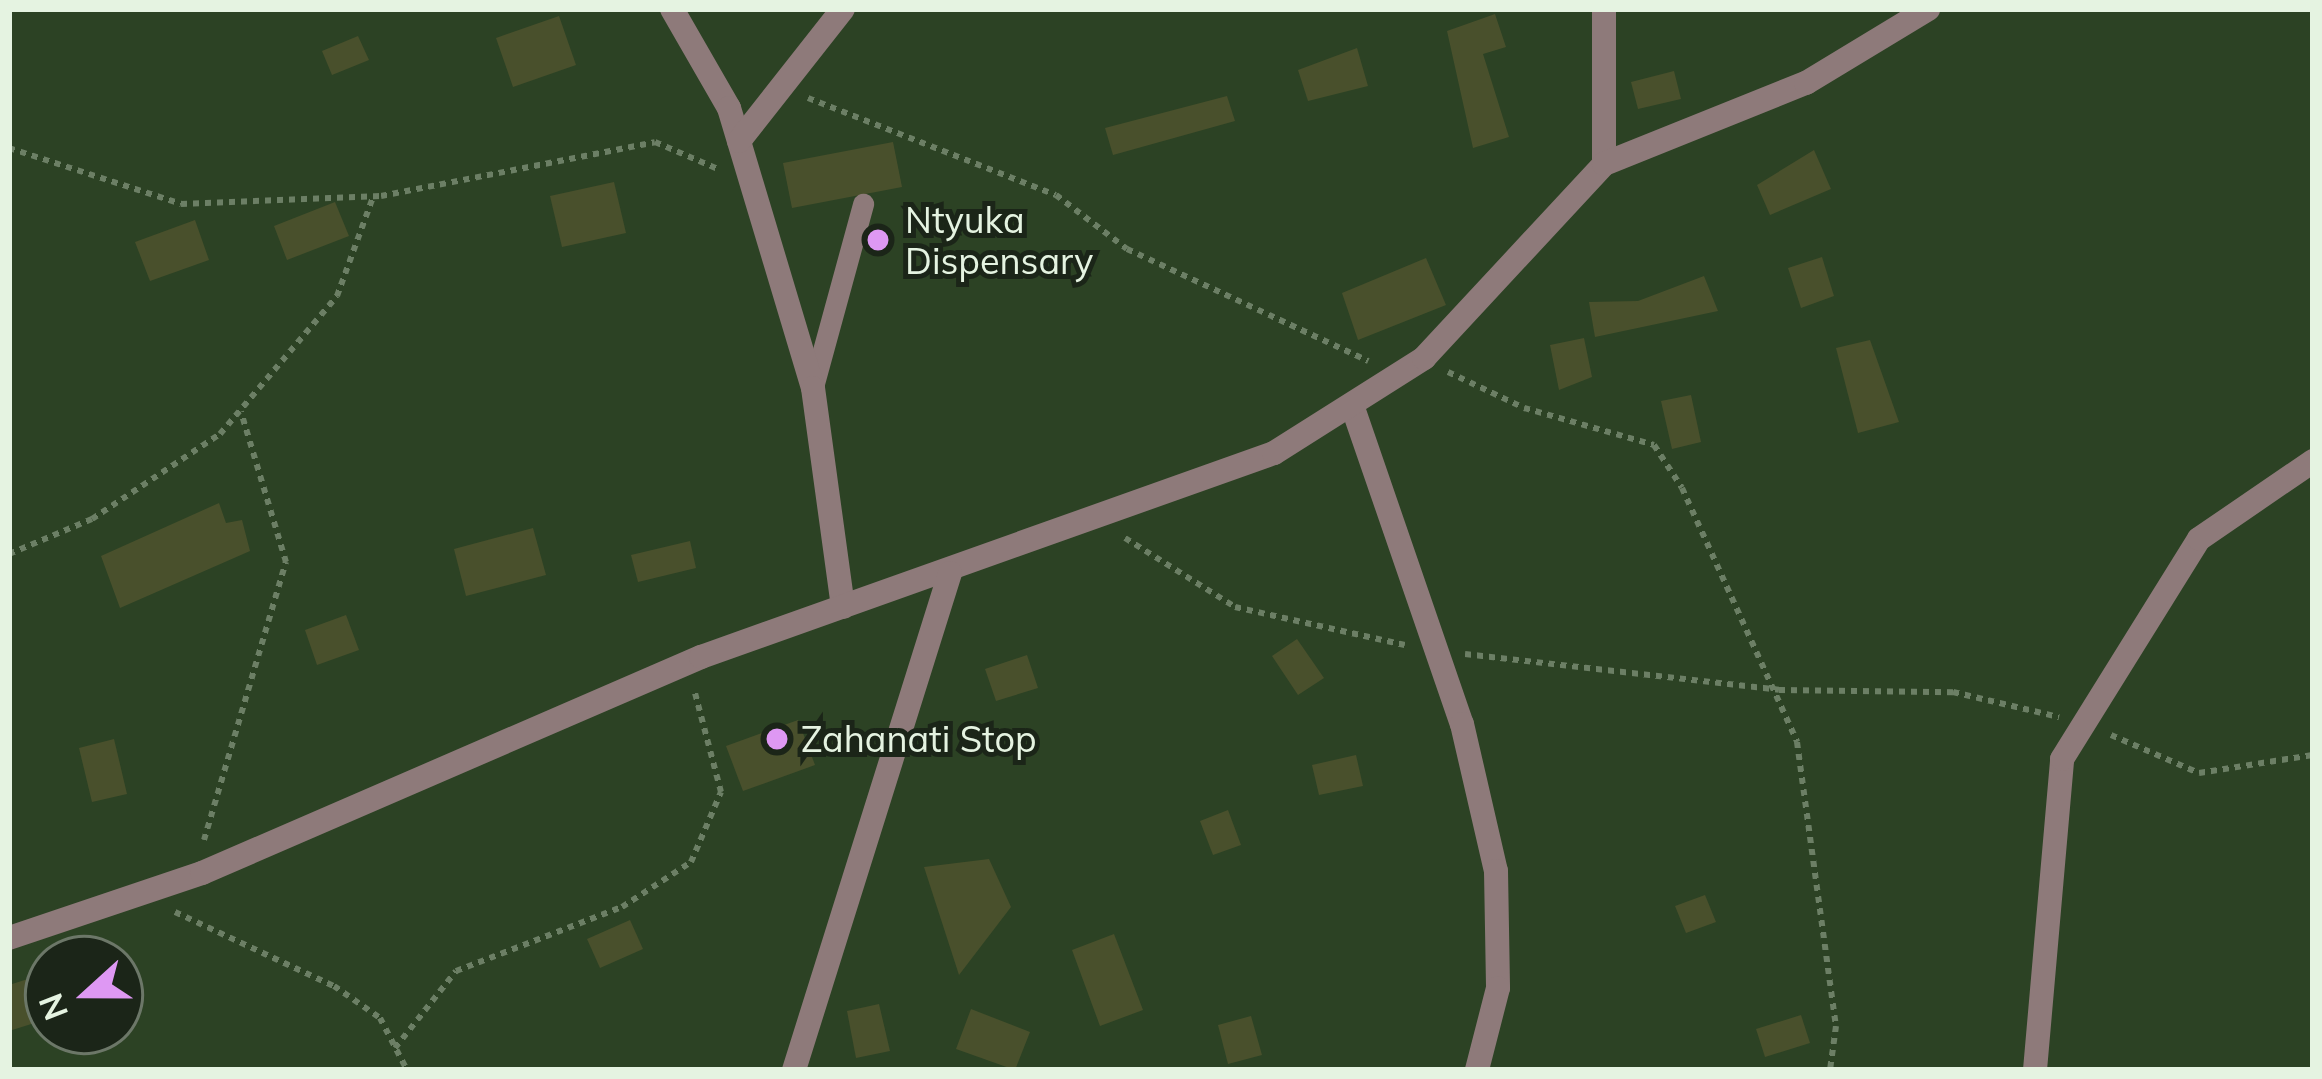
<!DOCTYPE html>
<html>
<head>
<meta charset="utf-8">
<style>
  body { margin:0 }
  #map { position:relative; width:2322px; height:1079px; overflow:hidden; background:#2c4224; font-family:Mulish,sans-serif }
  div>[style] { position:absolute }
  .building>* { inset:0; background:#49502c }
  .path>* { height:6px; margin-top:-3px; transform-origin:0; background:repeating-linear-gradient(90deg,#6c7f65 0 6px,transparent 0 12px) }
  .service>* { height:21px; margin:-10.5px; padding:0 10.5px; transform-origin:10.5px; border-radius:10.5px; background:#8e7a7a }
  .minor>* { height:24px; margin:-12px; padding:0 12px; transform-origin:12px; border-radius:12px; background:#8e7a7a }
  .dots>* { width:33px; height:33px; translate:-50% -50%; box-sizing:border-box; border:6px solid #1b2518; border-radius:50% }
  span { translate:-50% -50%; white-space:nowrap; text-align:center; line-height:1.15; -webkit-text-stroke:10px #1b2518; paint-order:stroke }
  .poi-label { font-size:36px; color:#e5f3e1 }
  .left { translate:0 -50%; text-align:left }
  .frame { position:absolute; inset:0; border:12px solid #e5f3e1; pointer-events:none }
  .north { position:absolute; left:24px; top:935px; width:120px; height:120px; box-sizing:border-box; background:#1b2518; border:3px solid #6c7768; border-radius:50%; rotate:249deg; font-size:33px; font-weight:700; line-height:48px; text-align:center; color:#e5f3e1 }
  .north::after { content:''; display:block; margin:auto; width:42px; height:54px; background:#de98f3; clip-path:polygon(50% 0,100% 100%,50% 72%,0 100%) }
</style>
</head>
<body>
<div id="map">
  <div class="building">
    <i style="clip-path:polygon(1495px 14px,1506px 47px,1483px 54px,1509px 137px,1473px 148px,1447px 31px)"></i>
    <i style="clip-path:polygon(559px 16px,576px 65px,513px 87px,496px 38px)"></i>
    <i style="clip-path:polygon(358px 36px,369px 60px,332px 75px,322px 51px)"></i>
    <i style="clip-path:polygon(1357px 48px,1368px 86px,1308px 101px,1298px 70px)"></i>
    <i style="clip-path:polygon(1674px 71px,1681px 99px,1638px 109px,1631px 82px)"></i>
    <i style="clip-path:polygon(1227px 96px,1235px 121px,1113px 155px,1105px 128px)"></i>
    <i style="clip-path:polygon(893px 142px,902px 187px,792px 208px,783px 163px)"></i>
    <i style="clip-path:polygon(1814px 150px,1831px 189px,1770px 215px,1757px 185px)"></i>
    <i style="clip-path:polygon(614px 182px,626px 233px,562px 247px,550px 196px)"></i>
    <i style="clip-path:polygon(335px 202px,349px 236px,287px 260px,274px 226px)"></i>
    <i style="clip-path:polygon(195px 220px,209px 260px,150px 281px,135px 242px)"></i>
    <i style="clip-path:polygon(1822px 257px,1834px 296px,1801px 308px,1788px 268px)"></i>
    <i style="clip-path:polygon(1426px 258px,1446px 305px,1358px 340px,1342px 293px)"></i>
    <i style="clip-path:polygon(1704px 276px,1718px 311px,1595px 337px,1589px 302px,1638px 301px)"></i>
    <i style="clip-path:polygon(1584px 338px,1592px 377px,1559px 390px,1550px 345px)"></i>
    <i style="clip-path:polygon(1870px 340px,1899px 422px,1858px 433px,1836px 348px)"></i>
    <i style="clip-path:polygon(1691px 395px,1701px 442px,1672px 449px,1661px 401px)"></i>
    <i style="clip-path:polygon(219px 503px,226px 523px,242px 520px,250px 551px,120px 608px,101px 556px)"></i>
    <i style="clip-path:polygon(533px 528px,546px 575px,466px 596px,454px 549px)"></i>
    <i style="clip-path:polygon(690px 541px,696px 568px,638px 582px,631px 555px)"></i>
    <i style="clip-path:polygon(346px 615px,359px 650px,317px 665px,305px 630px)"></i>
    <i style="clip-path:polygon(1297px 639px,1324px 678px,1298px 695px,1272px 656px)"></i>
    <i style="clip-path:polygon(1027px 655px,1038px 688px,996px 701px,985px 669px)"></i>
    <i style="clip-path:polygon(798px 720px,815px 765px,743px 791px,726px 746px)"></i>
    <i style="clip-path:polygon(114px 739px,127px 794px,92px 802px,79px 748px)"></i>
    <i style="clip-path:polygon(1356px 755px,1363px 786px,1319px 795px,1312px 765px)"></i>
    <i style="clip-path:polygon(1228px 810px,1241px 845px,1213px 855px,1200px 821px)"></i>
    <i style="clip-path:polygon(989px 859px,1011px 907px,959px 975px,924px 867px)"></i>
    <i style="clip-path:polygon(1705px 895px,1716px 922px,1686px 933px,1675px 906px)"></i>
    <i style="clip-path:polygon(630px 920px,643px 949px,600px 968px,587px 939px)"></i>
    <i style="clip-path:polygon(1114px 934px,1143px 1010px,1100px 1026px,1072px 950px)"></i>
    <i style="clip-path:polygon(31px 978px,44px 1020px,9px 1031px,9px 985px)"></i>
    <i style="clip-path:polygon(879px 1004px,890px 1051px,856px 1058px,847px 1011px)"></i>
    <i style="clip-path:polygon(971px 1009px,1030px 1032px,1015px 1070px,956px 1049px)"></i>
    <i style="clip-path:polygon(1801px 1015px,1810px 1043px,1765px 1057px,1756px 1029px)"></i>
    <i style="clip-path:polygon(1251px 1016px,1262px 1055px,1228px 1064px,1218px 1025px)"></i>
  </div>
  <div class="path">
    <i style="left:808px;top:98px;width:266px;rotate:21.4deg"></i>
    <i style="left:1056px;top:195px;width:89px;rotate:37.3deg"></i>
    <i style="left:1127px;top:249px;width:266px;rotate:24.9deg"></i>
    <i style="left:9px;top:148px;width:181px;rotate:18deg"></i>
    <i style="left:181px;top:204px;width:200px;rotate:-2.3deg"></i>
    <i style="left:381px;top:196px;width:279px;rotate:-11.1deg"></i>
    <i style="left:655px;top:142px;width:71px;rotate:23.3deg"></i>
    <i style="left:1448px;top:372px;width:84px;rotate:25.3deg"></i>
    <i style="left:1524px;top:408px;width:135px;rotate:15.9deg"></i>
    <i style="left:1654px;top:445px;width:51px;rotate:56.9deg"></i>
    <i style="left:1682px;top:488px;width:279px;rotate:65.6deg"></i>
    <i style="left:1797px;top:742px;width:287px;rotate:82.2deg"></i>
    <i style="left:1836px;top:1026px;width:44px;rotate:97.8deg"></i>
    <i style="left:1125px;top:538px;width:130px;rotate:32.1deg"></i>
    <i style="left:1235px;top:607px;width:174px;rotate:12.6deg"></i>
    <i style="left:9px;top:554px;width:90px;rotate:-22.9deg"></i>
    <i style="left:92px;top:519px;width:154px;rotate:-33.6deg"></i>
    <i style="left:220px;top:434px;width:181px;rotate:-49.7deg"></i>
    <i style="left:337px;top:296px;width:105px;rotate:-70deg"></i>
    <i style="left:1465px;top:654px;width:316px;rotate:6.5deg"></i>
    <i style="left:1779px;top:690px;width:174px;rotate:0.7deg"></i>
    <i style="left:1953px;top:692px;width:109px;rotate:13.3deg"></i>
    <i style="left:2111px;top:735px;width:96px;rotate:23.4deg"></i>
    <i style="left:2199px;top:773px;width:115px;rotate:-9deg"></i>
    <i style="left:204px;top:840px;width:290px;rotate:-73.6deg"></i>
    <i style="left:286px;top:562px;width:157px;rotate:-106.7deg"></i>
    <i style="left:175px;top:912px;width:175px;rotate:25deg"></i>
    <i style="left:334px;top:986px;width:56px;rotate:34.8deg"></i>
    <i style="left:380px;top:1018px;width:59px;rotate:62.6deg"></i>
    <i style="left:395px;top:1048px;width:98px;rotate:-51.6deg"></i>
    <i style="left:456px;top:971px;width:178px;rotate:-21.1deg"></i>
    <i style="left:622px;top:907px;width:82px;rotate:-33.1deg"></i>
    <i style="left:691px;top:862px;width:76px;rotate:-66.8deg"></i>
    <i style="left:721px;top:792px;width:106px;rotate:-104.7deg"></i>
  </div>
  <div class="service">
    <i style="left:813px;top:387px;width:190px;rotate:-74.7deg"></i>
  </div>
  <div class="minor">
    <i style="left:672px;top:9px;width:114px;rotate:60.1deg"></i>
    <i style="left:729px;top:108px;width:292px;rotate:73.3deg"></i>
    <i style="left:813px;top:388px;width:221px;rotate:82.2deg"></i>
    <i style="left:1604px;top:9px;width:155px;rotate:90deg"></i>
    <i style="left:739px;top:141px;width:168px;rotate:-51.8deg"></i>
    <i style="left:1353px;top:408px;width:334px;rotate:71deg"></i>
    <i style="left:1462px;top:724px;width:151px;rotate:77deg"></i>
    <i style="left:1496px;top:871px;width:117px;rotate:89deg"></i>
    <i style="left:1498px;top:988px;width:85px;rotate:104.4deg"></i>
    <i style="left:9px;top:938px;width:204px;rotate:-18.6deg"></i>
    <i style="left:202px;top:873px;width:544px;rotate:-23.41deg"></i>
    <i style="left:701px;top:657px;width:608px;rotate:-19.6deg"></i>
    <i style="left:1274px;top:453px;width:178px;rotate:-32.3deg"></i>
    <i style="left:1424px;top:358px;width:265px;rotate:-47.1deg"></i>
    <i style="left:1604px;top:164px;width:218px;rotate:-21.9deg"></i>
    <i style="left:1806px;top:83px;width:143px;rotate:-31.2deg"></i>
    <i style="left:794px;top:1070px;width:521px;rotate:-72.57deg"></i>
    <i style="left:2035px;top:1070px;width:312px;rotate:-85deg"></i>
    <i style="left:2062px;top:759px;width:259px;rotate:-58.1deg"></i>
    <i style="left:2199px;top:539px;width:138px;rotate:-34.4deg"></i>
  </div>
  <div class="dots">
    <i style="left:878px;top:240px;background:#de98f3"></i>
    <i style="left:777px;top:739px;background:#de98f3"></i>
  </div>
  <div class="poi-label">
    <span class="left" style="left:905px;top:240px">Ntyuka<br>Dispensary</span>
    <span class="left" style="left:801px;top:739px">Zahanati Stop</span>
  </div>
  <div class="frame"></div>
  <div class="north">N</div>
</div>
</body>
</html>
